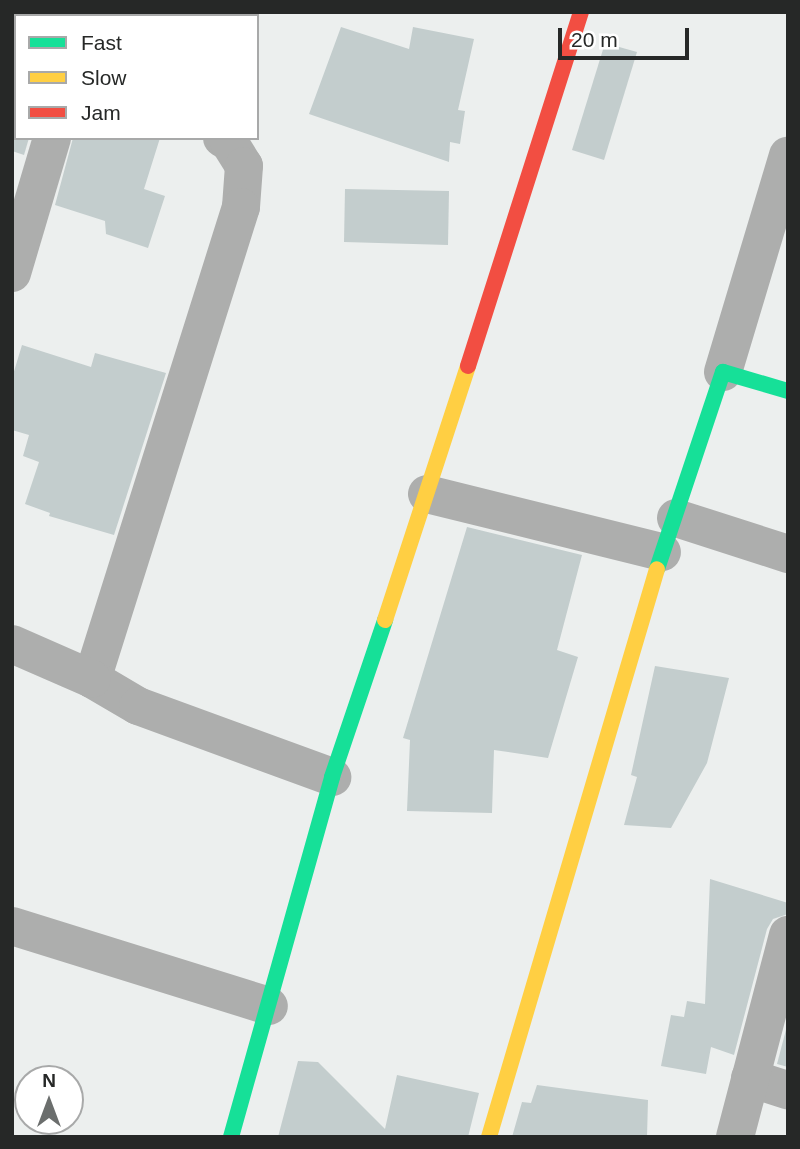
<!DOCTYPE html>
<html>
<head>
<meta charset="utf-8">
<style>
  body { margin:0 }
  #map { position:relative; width:800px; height:1149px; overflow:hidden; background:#ecefee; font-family:Arial,sans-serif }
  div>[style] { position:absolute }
  .building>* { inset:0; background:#c3cdcd }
  .street>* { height:38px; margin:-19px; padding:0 19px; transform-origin:19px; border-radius:19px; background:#adaead }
  .fast>* { height:16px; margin:-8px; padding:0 8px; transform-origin:8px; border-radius:8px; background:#16e098 }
  .slow>* { height:16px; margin:-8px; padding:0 8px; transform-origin:8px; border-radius:8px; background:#ffcf43 }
  .jam>* { height:16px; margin:-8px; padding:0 8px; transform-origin:8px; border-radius:8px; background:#f24e42 }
  span { translate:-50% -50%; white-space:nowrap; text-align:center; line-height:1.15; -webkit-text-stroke:5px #fff; paint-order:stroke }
  .frame { position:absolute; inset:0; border:14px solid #262827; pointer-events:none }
  .legend { position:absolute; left:14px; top:14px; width:245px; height:126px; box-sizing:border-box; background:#fff; border:2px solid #a8a9a9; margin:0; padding:9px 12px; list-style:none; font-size:21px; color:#262827 }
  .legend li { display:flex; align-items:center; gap:14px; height:35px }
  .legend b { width:35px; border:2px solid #a8a9a9 }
  .north { position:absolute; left:14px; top:1065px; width:70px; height:70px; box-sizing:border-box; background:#fff; border:2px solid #a8a9a9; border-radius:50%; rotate:0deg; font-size:19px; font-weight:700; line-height:28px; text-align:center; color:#262827 }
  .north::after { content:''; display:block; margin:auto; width:24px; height:32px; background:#6b6e6d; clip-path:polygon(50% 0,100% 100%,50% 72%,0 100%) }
  .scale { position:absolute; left:558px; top:28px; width:131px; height:32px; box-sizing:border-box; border:4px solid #262827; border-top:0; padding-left:9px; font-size:21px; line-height:24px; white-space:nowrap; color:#262827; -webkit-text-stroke:5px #fff; paint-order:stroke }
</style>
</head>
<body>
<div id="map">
  <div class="building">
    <i style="clip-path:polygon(341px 27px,409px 49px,413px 27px,474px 39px,458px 110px,465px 111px,460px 144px,450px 142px,449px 162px,309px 114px)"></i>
    <i style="clip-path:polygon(605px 43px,637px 52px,604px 160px,572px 150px)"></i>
    <i style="clip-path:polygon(12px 138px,29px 138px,24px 155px,12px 151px)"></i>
    <i style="clip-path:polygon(73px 138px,160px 138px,144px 189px,165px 196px,148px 248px,106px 234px,105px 221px,55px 205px)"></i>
    <i style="clip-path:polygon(345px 189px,449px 191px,448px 245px,344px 242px)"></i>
    <i style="clip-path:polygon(22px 345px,91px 367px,95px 353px,166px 373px,114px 535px,49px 516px,50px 513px,25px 504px,39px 462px,23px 456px,29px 435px,12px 430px,12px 378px)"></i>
    <i style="clip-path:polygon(467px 527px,582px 555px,557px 650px,578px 657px,548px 758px,494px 750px,492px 813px,407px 811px,410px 740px,403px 738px)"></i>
    <i style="clip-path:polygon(655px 666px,729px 678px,707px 763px,671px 828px,624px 825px,637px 777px,631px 775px)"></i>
    <i style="clip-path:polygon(710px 879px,788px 903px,788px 914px,773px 919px,767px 929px,734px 1055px,711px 1047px,706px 1074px,661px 1066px,671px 1015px,684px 1017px,687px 1001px,705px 1004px)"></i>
    <i style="clip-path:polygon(788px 1022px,788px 1067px,777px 1064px)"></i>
    <i style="clip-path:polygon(298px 1061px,318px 1062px,385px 1129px,397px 1075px,479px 1093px,468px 1137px,278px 1137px)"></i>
    <i style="clip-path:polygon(537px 1085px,648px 1100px,647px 1137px,512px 1137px,522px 1102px,531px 1103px)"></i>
  </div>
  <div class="street">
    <i style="left:12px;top:62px;width:4px;rotate:14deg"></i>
    <i style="left:222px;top:138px;width:8px;rotate:30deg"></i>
    <i style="left:229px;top:142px;width:28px;rotate:58deg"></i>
    <i style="left:244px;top:166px;width:41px;rotate:94.2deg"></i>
    <i style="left:241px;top:207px;width:495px;rotate:107.5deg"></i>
    <i style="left:92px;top:679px;width:53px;rotate:30.4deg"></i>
    <i style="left:138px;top:706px;width:207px;rotate:20.1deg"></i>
    <i style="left:12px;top:273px;width:141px;rotate:-73.5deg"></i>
    <i style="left:723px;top:372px;width:226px;rotate:-73.3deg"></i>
    <i style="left:427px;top:494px;width:242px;rotate:13.9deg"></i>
    <i style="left:676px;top:518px;width:118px;rotate:17.8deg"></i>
    <i style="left:12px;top:644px;width:87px;rotate:23.6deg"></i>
    <i style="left:12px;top:926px;width:269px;rotate:17.3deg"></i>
    <i style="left:750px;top:1078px;width:40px;rotate:18deg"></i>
    <i style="left:735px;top:1137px;width:209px;rotate:-75.3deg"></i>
  </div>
  <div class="fast">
    <i style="left:657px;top:569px;width:208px;rotate:-71.5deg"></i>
    <i style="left:723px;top:372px;width:68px;rotate:16.3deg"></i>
    <i style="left:231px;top:1137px;width:374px;rotate:-74.3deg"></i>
    <i style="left:332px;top:777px;width:166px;rotate:-71.3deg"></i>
  </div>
  <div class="slow">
    <i style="left:385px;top:620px;width:267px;rotate:-71.9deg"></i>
    <i style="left:489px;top:1137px;width:592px;rotate:-73.52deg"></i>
  </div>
  <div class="jam">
    <i style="left:468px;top:366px;width:372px;rotate:-72.3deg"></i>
  </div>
  <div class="frame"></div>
  <ul class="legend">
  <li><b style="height:9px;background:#16e098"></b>Fast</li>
  <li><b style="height:9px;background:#ffcf43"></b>Slow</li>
  <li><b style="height:9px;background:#f24e42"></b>Jam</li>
  </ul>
  <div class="north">N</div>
  <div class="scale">20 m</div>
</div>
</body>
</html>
